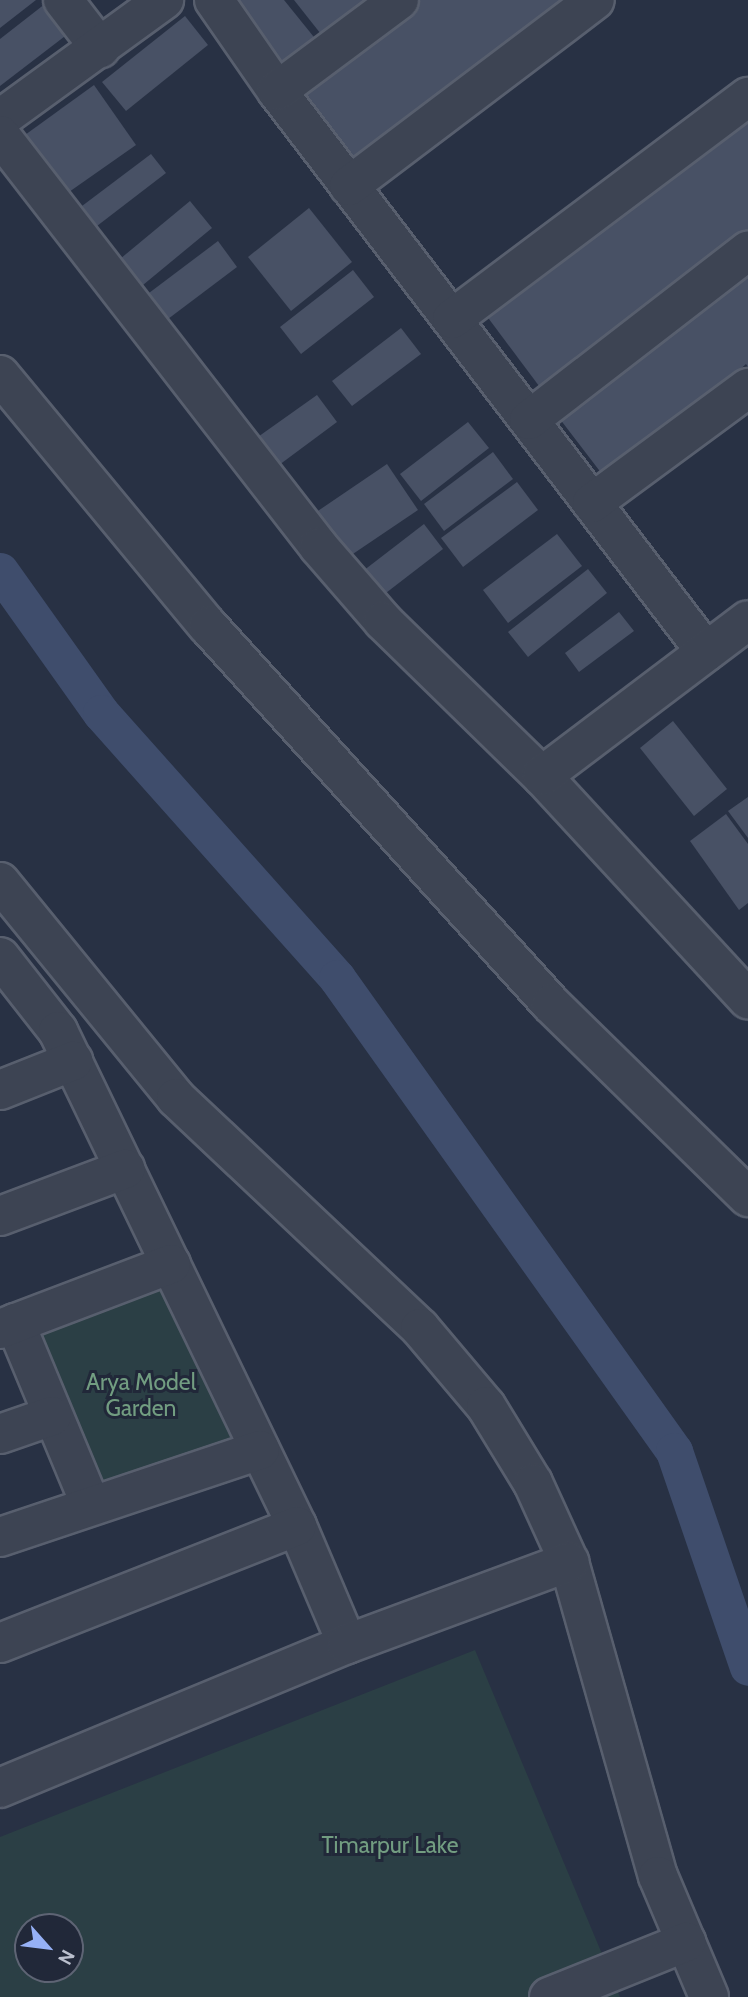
<!DOCTYPE html>
<html>
<head>
<meta charset="utf-8">
<style>
  body { margin:0 }
  #map { position:relative; width:748px; height:1997px; overflow:hidden; background:#283144; font-family:Cabin,sans-serif }
  div>[style] { position:absolute }
  .green>* { inset:0; background:#2b3f45 }
  .canal>* { height:37px; margin:-18.5px; padding:0 18.5px; transform-origin:18.5px; border-radius:18.5px; background:#3f4d6c }
  .building>* { inset:0; background:#485165 }
  .roads { filter:drop-shadow(2px 0 #585f6e) drop-shadow(-2px 0 #585f6e) drop-shadow(0 2px #585f6e) drop-shadow(0 -2px #585f6e) }
  .minor>* { height:38px; margin:-19px; padding:0 19px; transform-origin:19px; border-radius:19px; background:#3d4453 }
  span { translate:-50% -50%; white-space:nowrap; text-align:center; line-height:1.15; -webkit-text-stroke:6px #212839; paint-order:stroke }
  .park-label { font-size:23px; color:#729d81 }
  .north { position:absolute; left:14px; top:1913px; width:70px; height:70px; box-sizing:border-box; background:#212839; border:2px solid #5e6474; border-radius:50%; rotate:118deg; font-size:19px; font-weight:700; line-height:28px; text-align:center; color:#babfcd }
  .north::after { content:''; display:block; margin:auto; width:24px; height:32px; background:#96b1f6; clip-path:polygon(50% 0,100% 100%,50% 72%,0 100%) }
</style>
</head>
<body>
<div id="map">
  <div class="green">
    <i style="clip-path:polygon(171px 1264px,260px 1450px,100px 1503px,15px 1323px)"></i>
    <i style="clip-path:polygon(evenodd,475px 1650px,620px 1997px,0 1997px,0 1837px,475px 1650px,28px 1927px,70px 1927px,70px 1969px,28px 1969px,28px 1927px)"></i>
  </div>
  <div class="canal">
    <i style="left:0;top:571px;width:174px;rotate:54.6deg"></i>
    <i style="left:101px;top:713px;width:355px;rotate:48.3deg"></i>
    <i style="left:337px;top:978px;width:581px;rotate:54.53deg"></i>
    <i style="left:674px;top:1451px;width:228px;rotate:71.1deg"></i>
  </div>
  <div class="building">
    <i style="clip-path:polygon(0 0,36px 0,0 28px)"></i>
    <i style="clip-path:polygon(50px 0,73px 30px,0 86px,0 39px)"></i>
    <i style="clip-path:polygon(235px 0,284px 0,326px 52px,291px 77px)"></i>
    <i style="clip-path:polygon(294px 0,385px 0,328px 43px)"></i>
    <i style="clip-path:polygon(420px 0,567px 0,354px 160px,301px 89px)"></i>
    <i style="clip-path:polygon(185px 16px,208px 45px,126px 111px,102px 82px)"></i>
    <i style="clip-path:polygon(94px 85px,136px 145px,59px 199px,18px 140px)"></i>
    <i style="clip-path:polygon(748px 117px,748px 241px,545px 394px,486px 315px)"></i>
    <i style="clip-path:polygon(151px 154px,166px 173px,97px 226px,82px 206px)"></i>
    <i style="clip-path:polygon(190px 201px,212px 228px,143px 285px,120px 259px)"></i>
    <i style="clip-path:polygon(309px 208px,352px 262px,291px 311px,248px 257px)"></i>
    <i style="clip-path:polygon(218px 241px,237px 267px,168px 319px,149px 293px)"></i>
    <i style="clip-path:polygon(748px 261px,748px 367px,746px 364px,702px 404px,699px 400px,602px 474px,553px 410px)"></i>
    <i style="clip-path:polygon(353px 270px,374px 297px,301px 354px,280px 327px)"></i>
    <i style="clip-path:polygon(401px 328px,421px 354px,352px 406px,332px 381px)"></i>
    <i style="clip-path:polygon(317px 395px,337px 422px,275px 468px,255px 439px)"></i>
    <i style="clip-path:polygon(468px 422px,489px 448px,421px 501px,400px 474px)"></i>
    <i style="clip-path:polygon(493px 452px,513px 479px,444px 531px,424px 504px)"></i>
    <i style="clip-path:polygon(387px 464px,418px 510px,341px 562px,309px 517px)"></i>
    <i style="clip-path:polygon(517px 482px,538px 510px,463px 567px,441px 538px)"></i>
    <i style="clip-path:polygon(424px 524px,443px 549px,382px 596px,363px 571px)"></i>
    <i style="clip-path:polygon(557px 534px,582px 566px,508px 623px,483px 590px)"></i>
    <i style="clip-path:polygon(588px 569px,607px 593px,528px 657px,508px 632px)"></i>
    <i style="clip-path:polygon(619px 612px,634px 631px,579px 672px,565px 653px)"></i>
    <i style="clip-path:polygon(673px 721px,727px 789px,694px 816px,640px 748px)"></i>
    <i style="clip-path:polygon(748px 797px,748px 838px,728px 811px)"></i>
    <i style="clip-path:polygon(726px 814px,748px 844px,748px 903px,739px 910px,690px 841px)"></i>
  </div>
  <div class="roads">
    <div class="minor">
      <i style="left:63px;top:0;width:61px;rotate:52.4deg"></i>
      <i style="left:214px;top:0;width:111px;rotate:55.3deg"></i>
      <i style="left:277px;top:91px;width:706px;rotate:52.59deg"></i>
      <i style="left:277px;top:91px;width:152px;rotate:-36.7deg"></i>
      <i style="left:0;top:119px;width:203px;rotate:-36deg"></i>
      <i style="left:0;top:135px;width:521px;rotate:52.25deg"></i>
      <i style="left:319px;top:547px;width:98px;rotate:49.1deg"></i>
      <i style="left:383px;top:621px;width:222px;rotate:44.3deg"></i>
      <i style="left:542px;top:776px;width:304px;rotate:47.3deg"></i>
      <i style="left:349px;top:186px;width:308px;rotate:-37.1deg"></i>
      <i style="left:452px;top:319px;width:370px;rotate:-36.9deg"></i>
      <i style="left:0;top:375px;width:326px;rotate:50.4deg"></i>
      <i style="left:208px;top:626px;width:510px;rotate:47.78deg"></i>
      <i style="left:551px;top:1004px;width:276px;rotate:44.4deg"></i>
      <i style="left:529px;top:420px;width:277px;rotate:-37.7deg"></i>
      <i style="left:592px;top:503px;width:194px;rotate:-36.4deg"></i>
      <i style="left:542px;top:776px;width:258px;rotate:-37.1deg"></i>
      <i style="left:0;top:882px;width:279px;rotate:50.8deg"></i>
      <i style="left:176px;top:1098px;width:335px;rotate:43.3deg"></i>
      <i style="left:420px;top:1328px;width:102px;rotate:49.8deg"></i>
      <i style="left:486px;top:1406px;width:90px;rotate:58.6deg"></i>
      <i style="left:533px;top:1483px;width:87px;rotate:65.5deg"></i>
      <i style="left:569px;top:1562px;width:326px;rotate:74.2deg"></i>
      <i style="left:658px;top:1876px;width:131px;rotate:67.1deg"></i>
      <i style="left:0;top:957px;width:94px;rotate:51.9deg"></i>
      <i style="left:58px;top:1031px;width:550px;rotate:64.23deg"></i>
      <i style="left:297px;top:1526px;width:128px;rotate:67deg"></i>
      <i style="left:347px;top:1644px;width:376px;rotate:157.5deg"></i>
      <i style="left:0;top:1090px;width:79px;rotate:-21.7deg"></i>
      <i style="left:0;top:1216px;width:134px;rotate:-20.6deg"></i>
      <i style="left:15px;top:1323px;width:198px;rotate:67.4deg"></i>
      <i style="left:0;top:1329px;width:183px;rotate:-20.8deg"></i>
      <i style="left:0;top:1434px;width:55px;rotate:-19.1deg"></i>
      <i style="left:0;top:1537px;width:274px;rotate:-18.5deg"></i>
      <i style="left:0;top:1643px;width:319px;rotate:-21.5deg"></i>
      <i style="left:347px;top:1644px;width:237px;rotate:-20.3deg"></i>
      <i style="left:549px;top:1997px;width:148px;rotate:-21.9deg"></i>
    </div>
  </div>
  <div class="park-label">
    <span style="left:141px;top:1395px">Arya Model<br>Garden</span>
    <span style="left:390px;top:1845px">Timarpur Lake</span>
  </div>
  <div class="north">N</div>
</div>
</body>
</html>
